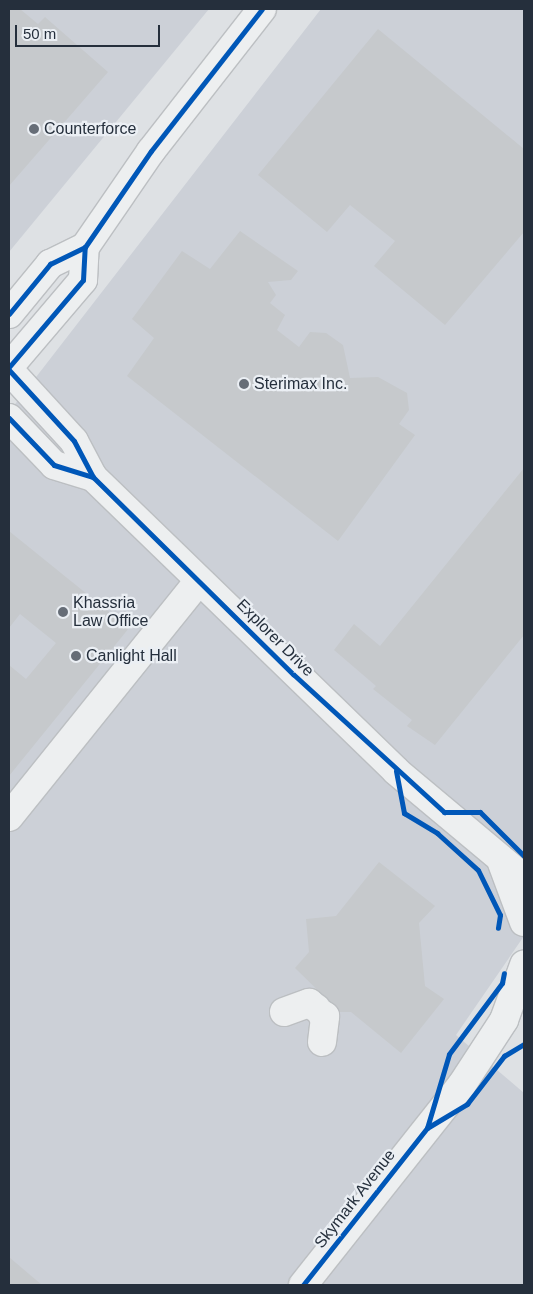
<!DOCTYPE html>
<html>
<head>
<meta charset="utf-8">
<style>
  body { margin:0 }
  #map { position:relative; width:533px; height:1294px; overflow:hidden; background:#dee1e4; font-family:Arial,sans-serif }
  div>[style] { position:absolute }
  .built>* { inset:0; background:#ccd0d7 }
  .building>* { inset:0; background:#c6c9cc }
  .roads { filter:drop-shadow(1px 0 #bcbfc2) drop-shadow(-1px 0 #bcbfc2) drop-shadow(0 1px #bcbfc2) drop-shadow(0 -1px #bcbfc2) }
  .minor>* { height:28px; margin:-14px; padding:0 14px; transform-origin:14px; border-radius:14px; background:#edeff0 }
  .cycleway>* { height:5px; margin:-2.5px; padding:0 2.5px; transform-origin:2.5px; border-radius:2.5px; background:#0057b8 }
  .dots>* { width:14px; height:14px; translate:-50% -50%; box-sizing:border-box; border:2px solid #ebeff4; border-radius:50% }
  span { translate:-50% -50%; white-space:nowrap; text-align:center; line-height:1.15; -webkit-text-stroke:4.5px #ebeff4; paint-order:stroke }
  .poi-label { font-size:16px; color:#252f3c }
  .left { translate:0 -50%; text-align:left }
  .street-label { font-size:16px; color:#252f3c }
  .frame { position:absolute; inset:0; border:10px solid #252f3c; pointer-events:none }
  .scale { position:absolute; left:15px; top:25px; width:145px; height:22px; box-sizing:border-box; border:2px solid #252f3c; border-top:0; padding-left:6px; font-size:15px; line-height:18px; white-space:nowrap; color:#252f3c; -webkit-text-stroke:4px #ebeff4; paint-order:stroke }
</style>
</head>
<body>
<div id="map">
  <div class="built">
    <i style="clip-path:polygon(9px 9px,209px 9px,9px 252px)"></i>
    <i style="clip-path:polygon(321px 9px,524px 9px,524px 936px,456px 1035px,524px 1093px,524px 1285px,9px 1285px,9px 412px)"></i>
  </div>
  <div class="building">
    <i style="clip-path:polygon(9px 9px,20px 9px,38px 24px,45px 17px,108px 72px,9px 186px)"></i>
    <i style="clip-path:polygon(378px 29px,524px 149px,524px 232px,445px 325px,374px 266px,395px 241px,350px 205px,327px 232px,258px 175px)"></i>
    <i style="clip-path:polygon(240px 231px,298px 271px,291px 280px,268px 282px,276px 295px,270px 303px,285px 315px,277px 330px,299px 347px,310px 332px,326px 333px,343px 345px,350px 378px,378px 377px,407px 393px,409px 410px,399px 424px,415px 435px,338px 541px,127px 376px,154px 338px,132px 319px,182px 251px,210px 269px)"></i>
    <i style="clip-path:polygon(524px 468px,524px 635px,435px 745px,407px 726px,412px 720px,373px 689px,376px 686px,334px 650px,354px 624px,380px 646px)"></i>
    <i style="clip-path:polygon(9px 531px,129px 628px,9px 776px,9px 665px,26px 679px,56px 643px,20px 614px,9px 628px)"></i>
    <i style="clip-path:polygon(379px 862px,435px 906px,419px 923px,425px 986px,444px 999px,401px 1053px,351px 1012px,340px 1012px,295px 968px,309px 952px,306px 919px,336px 916px)"></i>
    <i style="clip-path:polygon(9px 1257px,42px 1285px,9px 1285px)"></i>
  </div>
  <div class="roads">
    <div class="minor">
      <i style="left:9px;top:314px;width:65px;rotate:-50.6deg"></i>
      <i style="left:50px;top:264px;width:39px;rotate:-26deg"></i>
      <i style="left:85px;top:247px;width:116px;rotate:-55.5deg"></i>
      <i style="left:151px;top:151px;width:180px;rotate:-52deg"></i>
      <i style="left:9px;top:367px;width:114px;rotate:-49.6deg"></i>
      <i style="left:83px;top:280px;width:33px;rotate:-87deg"></i>
      <i style="left:9px;top:370px;width:96px;rotate:47.5deg"></i>
      <i style="left:74px;top:441px;width:41px;rotate:62.2deg"></i>
      <i style="left:93px;top:477px;width:422px;rotate:44.1deg"></i>
      <i style="left:396px;top:771px;width:167px;rotate:39.9deg"></i>
      <i style="left:9px;top:418px;width:65px;rotate:46.2deg"></i>
      <i style="left:54px;top:465px;width:41px;rotate:17.1deg"></i>
      <i style="left:9px;top:817px;width:303px;rotate:-51.2deg"></i>
      <i style="left:502px;top:863px;width:63px;rotate:69.6deg"></i>
      <i style="left:284px;top:1012px;width:27px;rotate:-20deg"></i>
      <i style="left:309px;top:1003px;width:9px;rotate:36deg"></i>
      <i style="left:322px;top:1042px;width:26px;rotate:-83deg"></i>
      <i style="left:325px;top:1016px;width:4px;rotate:-146deg"></i>
      <i style="left:303px;top:1285px;width:254px;rotate:-51.6deg"></i>
      <i style="left:461px;top:1086px;width:79px;rotate:-56.9deg"></i>
      <i style="left:504px;top:1020px;width:59px;rotate:-70deg"></i>
    </div>
  </div>
  <div class="cycleway">
    <i style="left:9px;top:314px;width:65px;rotate:-50.6deg"></i>
    <i style="left:50px;top:264px;width:39px;rotate:-26deg"></i>
    <i style="left:85px;top:247px;width:116px;rotate:-55.5deg"></i>
    <i style="left:151px;top:151px;width:180px;rotate:-52deg"></i>
    <i style="left:9px;top:367px;width:114px;rotate:-49.6deg"></i>
    <i style="left:83px;top:280px;width:33px;rotate:-87deg"></i>
    <i style="left:9px;top:370px;width:96px;rotate:47.5deg"></i>
    <i style="left:74px;top:441px;width:41px;rotate:62.2deg"></i>
    <i style="left:93px;top:477px;width:281px;rotate:44.6deg"></i>
    <i style="left:293px;top:674px;width:205px;rotate:42.4deg"></i>
    <i style="left:444px;top:812px;width:36px"></i>
    <i style="left:480px;top:812px;width:62px;rotate:45deg"></i>
    <i style="left:9px;top:418px;width:65px;rotate:46.2deg"></i>
    <i style="left:54px;top:465px;width:41px;rotate:17.1deg"></i>
    <i style="left:396px;top:771px;width:43px;rotate:79.2deg"></i>
    <i style="left:404px;top:813px;width:39px;rotate:31deg"></i>
    <i style="left:437px;top:833px;width:55px;rotate:42.1deg"></i>
    <i style="left:478px;top:870px;width:50px;rotate:63.9deg"></i>
    <i style="left:500px;top:915px;width:13px;rotate:99deg"></i>
    <i style="left:427px;top:1128px;width:77px;rotate:-73.4deg"></i>
    <i style="left:449px;top:1054px;width:89px;rotate:-53.3deg"></i>
    <i style="left:502px;top:983px;width:10px;rotate:-79deg"></i>
    <i style="left:303px;top:1285px;width:200px;rotate:-51.7deg"></i>
    <i style="left:427px;top:1128px;width:47px;rotate:-31deg"></i>
    <i style="left:467px;top:1104px;width:61px;rotate:-52.4deg"></i>
    <i style="left:504px;top:1056px;width:23px;rotate:-31deg"></i>
  </div>
  <div class="dots">
    <i style="left:34px;top:129px;background:#666d77"></i>
    <i style="left:244px;top:384px;background:#666d77"></i>
    <i style="left:63px;top:612px;background:#666d77"></i>
    <i style="left:76px;top:656px;background:#666d77"></i>
  </div>
  <div class="poi-label">
    <span class="left" style="left:44px;top:129px">Counterforce</span>
    <span class="left" style="left:254px;top:384px">Sterimax Inc.</span>
    <span class="left" style="left:73px;top:612px">Khassria<br>Law Office</span>
    <span class="left" style="left:86px;top:656px">Canlight Hall</span>
  </div>
  <div class="street-label">
    <span style="left:275px;top:638px;rotate:45deg">Explorer Drive</span>
    <span style="left:355px;top:1199px;rotate:-52deg">Skymark Avenue</span>
  </div>
  <div class="frame"></div>
  <div class="scale">50 m</div>
</div>
</body>
</html>
